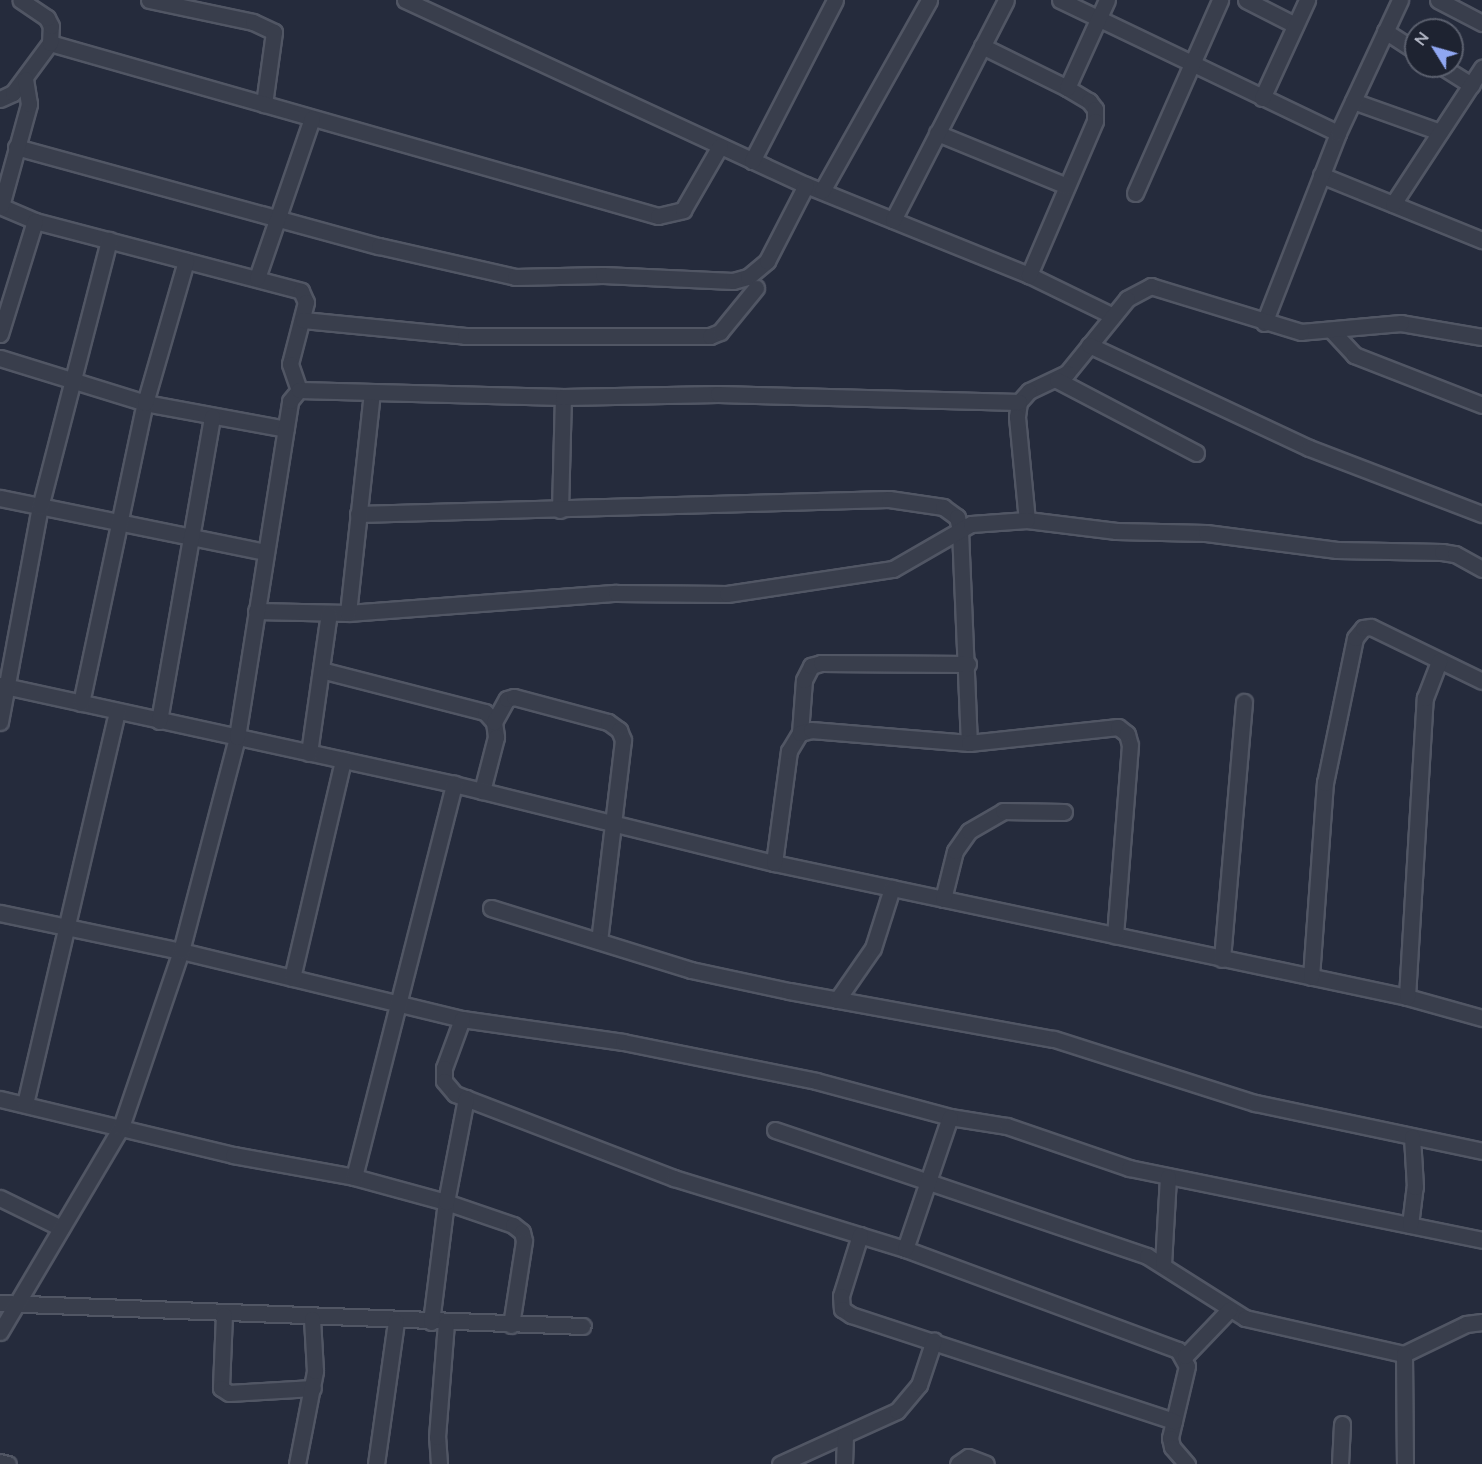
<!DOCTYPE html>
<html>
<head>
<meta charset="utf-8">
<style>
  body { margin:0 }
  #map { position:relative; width:1482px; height:1464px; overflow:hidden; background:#252b3c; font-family:Lato,sans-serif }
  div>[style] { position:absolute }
  .roads { filter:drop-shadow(2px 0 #515664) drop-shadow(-2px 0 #515664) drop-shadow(0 2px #515664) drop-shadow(0 -2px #515664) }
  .minor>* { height:15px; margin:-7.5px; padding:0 7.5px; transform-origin:7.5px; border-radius:7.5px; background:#393e4c }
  span { translate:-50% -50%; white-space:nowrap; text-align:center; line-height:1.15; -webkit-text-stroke:4.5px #1e2331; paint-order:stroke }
  .north { position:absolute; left:1404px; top:18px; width:60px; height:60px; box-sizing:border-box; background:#1e2331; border:2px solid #5a5f6d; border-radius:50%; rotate:307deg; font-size:16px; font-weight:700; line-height:24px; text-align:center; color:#b5b9c7 }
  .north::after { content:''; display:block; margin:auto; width:21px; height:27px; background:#90a7f2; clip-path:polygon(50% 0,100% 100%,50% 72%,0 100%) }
</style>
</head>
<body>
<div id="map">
  <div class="roads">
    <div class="minor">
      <i style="left:149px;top:0;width:106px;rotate:11.9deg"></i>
      <i style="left:253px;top:22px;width:23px;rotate:25deg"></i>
      <i style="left:274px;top:32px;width:73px;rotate:97.9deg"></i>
      <i style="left:405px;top:0;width:442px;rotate:24.8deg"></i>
      <i style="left:806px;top:185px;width:240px;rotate:22deg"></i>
      <i style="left:1029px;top:275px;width:93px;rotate:26deg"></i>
      <i style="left:1060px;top:0;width:308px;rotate:25.6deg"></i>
      <i style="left:1246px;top:0;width:55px;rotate:27deg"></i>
      <i style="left:1438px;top:0;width:50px;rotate:27.6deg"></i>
      <i style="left:1385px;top:31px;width:37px;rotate:33deg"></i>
      <i style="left:50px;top:43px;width:632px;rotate:15.88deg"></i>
      <i style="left:658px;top:216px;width:26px;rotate:-13deg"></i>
      <i style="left:683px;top:210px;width:74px;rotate:-60deg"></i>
      <i style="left:982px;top:46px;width:95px;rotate:26.3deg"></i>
      <i style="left:1067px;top:88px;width:26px;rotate:31deg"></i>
      <i style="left:1089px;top:101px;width:10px;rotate:53deg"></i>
      <i style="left:1095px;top:109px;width:12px;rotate:90deg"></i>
      <i style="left:1095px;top:121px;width:168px;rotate:113.2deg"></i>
      <i style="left:1441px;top:66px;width:36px;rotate:32deg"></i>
      <i style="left:1067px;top:88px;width:97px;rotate:-65.6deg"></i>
      <i style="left:1262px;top:98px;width:108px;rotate:-65.3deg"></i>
      <i style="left:0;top:99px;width:14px;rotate:-25deg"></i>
      <i style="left:13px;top:93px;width:62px;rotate:-53.5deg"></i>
      <i style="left:50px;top:43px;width:17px;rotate:-87deg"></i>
      <i style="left:51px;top:26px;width:9px;rotate:-117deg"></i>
      <i style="left:47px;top:18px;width:32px;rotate:-146deg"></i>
      <i style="left:1353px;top:101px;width:92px;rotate:19.6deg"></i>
      <i style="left:937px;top:133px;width:140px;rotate:22.2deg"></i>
      <i style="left:16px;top:147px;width:376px;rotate:15.3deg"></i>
      <i style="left:379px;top:246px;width:139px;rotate:12.8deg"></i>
      <i style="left:515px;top:277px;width:88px;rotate:-1.3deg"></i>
      <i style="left:603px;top:275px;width:130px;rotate:2.6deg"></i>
      <i style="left:733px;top:281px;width:16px;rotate:-15deg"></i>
      <i style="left:748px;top:277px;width:25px;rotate:-40deg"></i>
      <i style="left:767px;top:261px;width:85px;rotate:-62.8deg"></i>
      <i style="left:752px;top:161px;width:181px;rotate:-62.7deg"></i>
      <i style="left:1321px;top:175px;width:174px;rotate:22deg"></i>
      <i style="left:822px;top:191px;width:219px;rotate:-60.7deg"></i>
      <i style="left:1135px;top:193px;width:211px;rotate:-66.2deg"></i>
      <i style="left:1393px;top:204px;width:163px;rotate:-56.8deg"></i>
      <i style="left:0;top:206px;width:38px;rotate:23deg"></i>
      <i style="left:35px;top:221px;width:275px;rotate:14.7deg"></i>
      <i style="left:301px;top:291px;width:12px;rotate:66deg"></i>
      <i style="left:306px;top:302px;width:64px;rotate:104.5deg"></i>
      <i style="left:290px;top:364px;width:28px;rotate:71deg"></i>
      <i style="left:1px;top:206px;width:106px;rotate:-74.6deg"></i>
      <i style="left:29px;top:104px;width:25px;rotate:-99deg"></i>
      <i style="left:893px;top:220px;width:247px;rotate:-62.8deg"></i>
      <i style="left:257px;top:278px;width:169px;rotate:-71deg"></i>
      <i style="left:303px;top:320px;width:163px;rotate:5.6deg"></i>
      <i style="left:465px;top:336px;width:245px"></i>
      <i style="left:710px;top:336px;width:11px;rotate:-22deg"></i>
      <i style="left:720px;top:332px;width:57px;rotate:-50.7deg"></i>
      <i style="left:1264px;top:323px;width:204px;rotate:-68.7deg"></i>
      <i style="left:1338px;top:133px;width:147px;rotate:-65deg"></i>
      <i style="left:1332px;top:331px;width:33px;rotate:47deg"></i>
      <i style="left:1354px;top:355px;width:137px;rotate:21.3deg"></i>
      <i style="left:0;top:334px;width:118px;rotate:-72.8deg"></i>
      <i style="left:1482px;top:337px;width:82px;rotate:-170.2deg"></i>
      <i style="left:1401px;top:323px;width:100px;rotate:174.9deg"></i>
      <i style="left:1301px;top:332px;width:157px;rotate:-163deg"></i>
      <i style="left:1151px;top:286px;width:27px;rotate:152deg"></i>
      <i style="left:1127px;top:299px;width:95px;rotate:129deg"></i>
      <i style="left:1067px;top:373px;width:42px;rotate:154.7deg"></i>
      <i style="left:1029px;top:391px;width:15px;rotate:132deg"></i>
      <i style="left:1019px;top:402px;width:15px;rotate:98deg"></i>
      <i style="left:1017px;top:417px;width:103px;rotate:84.5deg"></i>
      <i style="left:1027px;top:520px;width:90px;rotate:7deg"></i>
      <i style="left:1116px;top:531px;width:90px;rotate:1.3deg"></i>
      <i style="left:1206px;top:533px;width:132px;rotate:7.4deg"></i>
      <i style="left:1337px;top:550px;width:105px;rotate:1.1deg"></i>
      <i style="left:1442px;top:552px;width:13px;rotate:9deg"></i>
      <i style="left:1455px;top:554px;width:31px;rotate:29deg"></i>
      <i style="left:1089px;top:345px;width:243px;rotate:25.1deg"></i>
      <i style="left:1309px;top:448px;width:185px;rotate:20.9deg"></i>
      <i style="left:0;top:358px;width:152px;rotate:17.2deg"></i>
      <i style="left:145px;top:403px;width:143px;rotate:10.4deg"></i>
      <i style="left:1057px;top:380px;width:157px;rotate:27.7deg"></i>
      <i style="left:0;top:498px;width:270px;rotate:11.5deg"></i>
      <i style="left:560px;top:510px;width:113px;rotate:-88.5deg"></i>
      <i style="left:358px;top:514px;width:531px;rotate:-1.62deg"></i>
      <i style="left:889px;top:499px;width:55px;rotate:8.4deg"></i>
      <i style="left:943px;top:507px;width:17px;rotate:36deg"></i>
      <i style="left:957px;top:517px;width:13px;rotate:77deg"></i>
      <i style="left:960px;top:530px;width:213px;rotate:87.6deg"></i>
      <i style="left:256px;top:611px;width:92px;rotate:1.2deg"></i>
      <i style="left:348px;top:613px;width:269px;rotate:-4.3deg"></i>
      <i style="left:616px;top:593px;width:111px;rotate:0.5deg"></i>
      <i style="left:727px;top:594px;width:168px;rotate:-8.6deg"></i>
      <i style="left:893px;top:569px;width:90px;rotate:-30deg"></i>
      <i style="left:971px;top:524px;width:56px;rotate:-4.1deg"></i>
      <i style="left:348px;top:613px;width:222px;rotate:-83.8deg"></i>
      <i style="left:321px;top:670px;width:169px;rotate:14.4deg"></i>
      <i style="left:485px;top:712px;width:13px;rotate:48deg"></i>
      <i style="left:494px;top:722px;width:15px;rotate:82deg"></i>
      <i style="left:496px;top:737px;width:56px;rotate:104.5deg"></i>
      <i style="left:0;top:685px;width:465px;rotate:12.3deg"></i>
      <i style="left:454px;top:784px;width:330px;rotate:13.9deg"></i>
      <i style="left:774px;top:863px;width:647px;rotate:11.95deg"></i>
      <i style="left:1407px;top:997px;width:78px;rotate:15.6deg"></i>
      <i style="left:81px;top:703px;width:307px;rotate:-78deg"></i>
      <i style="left:145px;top:403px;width:148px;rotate:-73.9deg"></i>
      <i style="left:159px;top:721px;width:309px;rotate:-80.1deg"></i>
      <i style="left:0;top:722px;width:219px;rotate:-79.5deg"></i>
      <i style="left:40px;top:507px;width:276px;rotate:-75.5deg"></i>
      <i style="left:494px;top:722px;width:26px;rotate:-61deg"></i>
      <i style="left:507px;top:699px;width:7px;rotate:-16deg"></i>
      <i style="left:514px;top:697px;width:97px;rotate:14.9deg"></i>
      <i style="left:608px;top:722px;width:14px;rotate:36deg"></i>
      <i style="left:619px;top:730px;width:11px;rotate:68deg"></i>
      <i style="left:623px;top:740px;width:202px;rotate:96.8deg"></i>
      <i style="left:800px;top:733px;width:53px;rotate:-85.7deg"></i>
      <i style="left:804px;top:680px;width:16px;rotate:-63deg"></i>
      <i style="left:811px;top:666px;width:10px;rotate:-17deg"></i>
      <i style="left:821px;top:663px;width:147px;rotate:0.4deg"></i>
      <i style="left:309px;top:753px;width:141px;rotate:-81.9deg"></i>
      <i style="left:774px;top:863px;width:113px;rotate:-82.4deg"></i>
      <i style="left:789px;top:751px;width:21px;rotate:-59deg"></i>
      <i style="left:800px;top:733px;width:11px;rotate:-15deg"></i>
      <i style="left:811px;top:730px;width:159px;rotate:4.7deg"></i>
      <i style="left:969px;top:743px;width:150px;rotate:-6.1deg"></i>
      <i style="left:1118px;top:727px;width:11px;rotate:38deg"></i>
      <i style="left:1127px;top:734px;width:11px;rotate:75deg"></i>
      <i style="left:1130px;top:745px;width:191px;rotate:94.5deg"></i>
      <i style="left:943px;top:899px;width:49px;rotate:-76deg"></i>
      <i style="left:955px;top:851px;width:24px;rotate:-55deg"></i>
      <i style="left:969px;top:831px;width:39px;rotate:-30deg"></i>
      <i style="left:1003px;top:811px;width:61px;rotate:0.9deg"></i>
      <i style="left:491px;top:908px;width:209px;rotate:17.2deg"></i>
      <i style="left:691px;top:970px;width:100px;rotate:12.1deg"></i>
      <i style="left:789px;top:991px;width:269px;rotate:10.3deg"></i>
      <i style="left:1054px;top:1039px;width:211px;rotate:17.7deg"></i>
      <i style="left:1255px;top:1103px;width:232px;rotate:11.9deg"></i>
      <i style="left:0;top:913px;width:185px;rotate:11.9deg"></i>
      <i style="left:181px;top:951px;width:289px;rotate:13.6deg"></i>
      <i style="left:462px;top:1019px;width:163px;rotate:8.1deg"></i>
      <i style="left:623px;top:1042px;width:197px;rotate:11.4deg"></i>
      <i style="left:816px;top:1081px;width:139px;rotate:15deg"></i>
      <i style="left:950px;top:1117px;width:58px;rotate:9deg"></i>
      <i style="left:1007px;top:1126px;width:129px;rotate:19deg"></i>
      <i style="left:1129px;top:1168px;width:360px;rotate:11.5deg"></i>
      <i style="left:1222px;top:959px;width:258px;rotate:-85.1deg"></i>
      <i style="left:1311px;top:977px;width:195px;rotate:-85.9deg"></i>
      <i style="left:1325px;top:783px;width:148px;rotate:-78.3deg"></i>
      <i style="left:1355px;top:638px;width:13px;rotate:-51deg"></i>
      <i style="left:1363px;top:628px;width:8px;rotate:-7deg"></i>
      <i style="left:1371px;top:627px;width:123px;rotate:25.9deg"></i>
      <i style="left:292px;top:978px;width:224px;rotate:-76.8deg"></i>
      <i style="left:1407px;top:997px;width:300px;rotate:-86.6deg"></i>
      <i style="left:1425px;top:698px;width:40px;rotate:-69deg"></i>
      <i style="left:837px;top:1000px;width:63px;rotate:-55.3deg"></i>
      <i style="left:873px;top:948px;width:63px;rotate:-72.4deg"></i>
      <i style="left:462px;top:1019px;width:52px;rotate:110.2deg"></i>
      <i style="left:444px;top:1068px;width:13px;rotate:90deg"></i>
      <i style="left:444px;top:1081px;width:17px;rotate:50deg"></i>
      <i style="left:455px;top:1094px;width:235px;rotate:21deg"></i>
      <i style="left:674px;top:1178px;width:242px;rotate:17.1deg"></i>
      <i style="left:905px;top:1249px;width:291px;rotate:20.3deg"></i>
      <i style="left:1178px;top:1350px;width:18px;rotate:61deg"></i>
      <i style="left:1187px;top:1366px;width:74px;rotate:103.3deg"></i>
      <i style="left:1170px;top:1438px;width:9px;rotate:77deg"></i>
      <i style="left:1172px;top:1447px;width:23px;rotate:49deg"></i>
      <i style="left:0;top:1099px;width:240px;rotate:13.5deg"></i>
      <i style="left:233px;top:1155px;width:123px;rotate:10.3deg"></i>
      <i style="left:354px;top:1177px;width:95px;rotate:15.2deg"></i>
      <i style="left:446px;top:1202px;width:71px;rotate:18.9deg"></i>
      <i style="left:513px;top:1225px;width:11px;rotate:38deg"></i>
      <i style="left:522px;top:1232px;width:9px;rotate:77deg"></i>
      <i style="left:524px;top:1241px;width:85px;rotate:98.8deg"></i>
      <i style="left:25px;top:1104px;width:403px;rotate:-76.8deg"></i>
      <i style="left:775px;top:1130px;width:393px;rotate:18.7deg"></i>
      <i style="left:1147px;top:1256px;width:116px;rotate:32.3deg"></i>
      <i style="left:1245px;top:1318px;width:163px;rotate:12.8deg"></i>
      <i style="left:1404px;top:1354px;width:69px;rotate:-25.8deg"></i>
      <i style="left:1466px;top:1324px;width:16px;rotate:-7deg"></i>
      <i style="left:354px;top:1177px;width:406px;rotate:-75.7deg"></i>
      <i style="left:0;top:1198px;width:68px;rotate:26.2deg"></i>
      <i style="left:1410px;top:1225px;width:38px;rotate:-83deg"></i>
      <i style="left:1415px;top:1187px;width:50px;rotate:-93.4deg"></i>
      <i style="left:860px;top:1235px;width:64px;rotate:107.3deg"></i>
      <i style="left:841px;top:1296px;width:13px;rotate:86deg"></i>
      <i style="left:842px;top:1309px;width:11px;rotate:34deg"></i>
      <i style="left:851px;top:1315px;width:340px;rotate:18.2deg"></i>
      <i style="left:905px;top:1249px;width:139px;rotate:-71.2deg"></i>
      <i style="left:1163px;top:1264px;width:87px;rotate:-86.7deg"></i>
      <i style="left:0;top:1303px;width:583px;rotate:2.26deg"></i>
      <i style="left:224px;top:1315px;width:73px;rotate:92.4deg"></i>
      <i style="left:221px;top:1388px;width:9px;rotate:32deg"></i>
      <i style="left:229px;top:1393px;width:84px;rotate:-3.4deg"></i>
      <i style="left:431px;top:1322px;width:121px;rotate:-82.9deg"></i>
      <i style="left:446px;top:1202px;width:106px;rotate:-79.1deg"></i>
      <i style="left:0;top:1332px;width:238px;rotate:-59.4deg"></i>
      <i style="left:121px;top:1127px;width:186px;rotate:-71.2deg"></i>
      <i style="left:181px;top:951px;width:221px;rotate:-75.3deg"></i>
      <i style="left:237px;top:737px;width:340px;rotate:-81deg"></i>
      <i style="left:290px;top:401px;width:14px;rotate:-51deg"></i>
      <i style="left:299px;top:390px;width:264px;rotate:1.5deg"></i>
      <i style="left:563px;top:397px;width:155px;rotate:-1.1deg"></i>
      <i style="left:718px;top:394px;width:301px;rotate:1.5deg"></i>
      <i style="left:1404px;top:1354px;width:110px;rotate:89.5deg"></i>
      <i style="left:1185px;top:1356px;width:64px;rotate:-46.3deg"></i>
      <i style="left:0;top:1462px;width:8px;rotate:14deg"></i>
      <i style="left:297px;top:1464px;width:95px;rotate:-79deg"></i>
      <i style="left:315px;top:1371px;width:52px;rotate:-93.3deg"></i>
      <i style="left:376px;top:1464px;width:144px;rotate:-82deg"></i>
      <i style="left:439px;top:1464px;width:27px;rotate:-94deg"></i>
      <i style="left:437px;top:1437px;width:114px;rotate:-85.5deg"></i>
      <i style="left:780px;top:1464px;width:128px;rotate:-24.4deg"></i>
      <i style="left:897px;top:1411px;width:34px;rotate:-50deg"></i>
      <i style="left:919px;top:1385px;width:47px;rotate:-71.6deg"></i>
      <i style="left:844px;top:1464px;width:29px;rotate:-88deg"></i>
      <i style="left:958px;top:1464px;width:12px;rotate:-35deg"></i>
      <i style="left:968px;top:1457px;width:19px;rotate:21deg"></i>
      <i style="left:1340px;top:1464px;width:40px;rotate:-87.1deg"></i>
    </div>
  </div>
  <div class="north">N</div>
</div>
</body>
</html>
